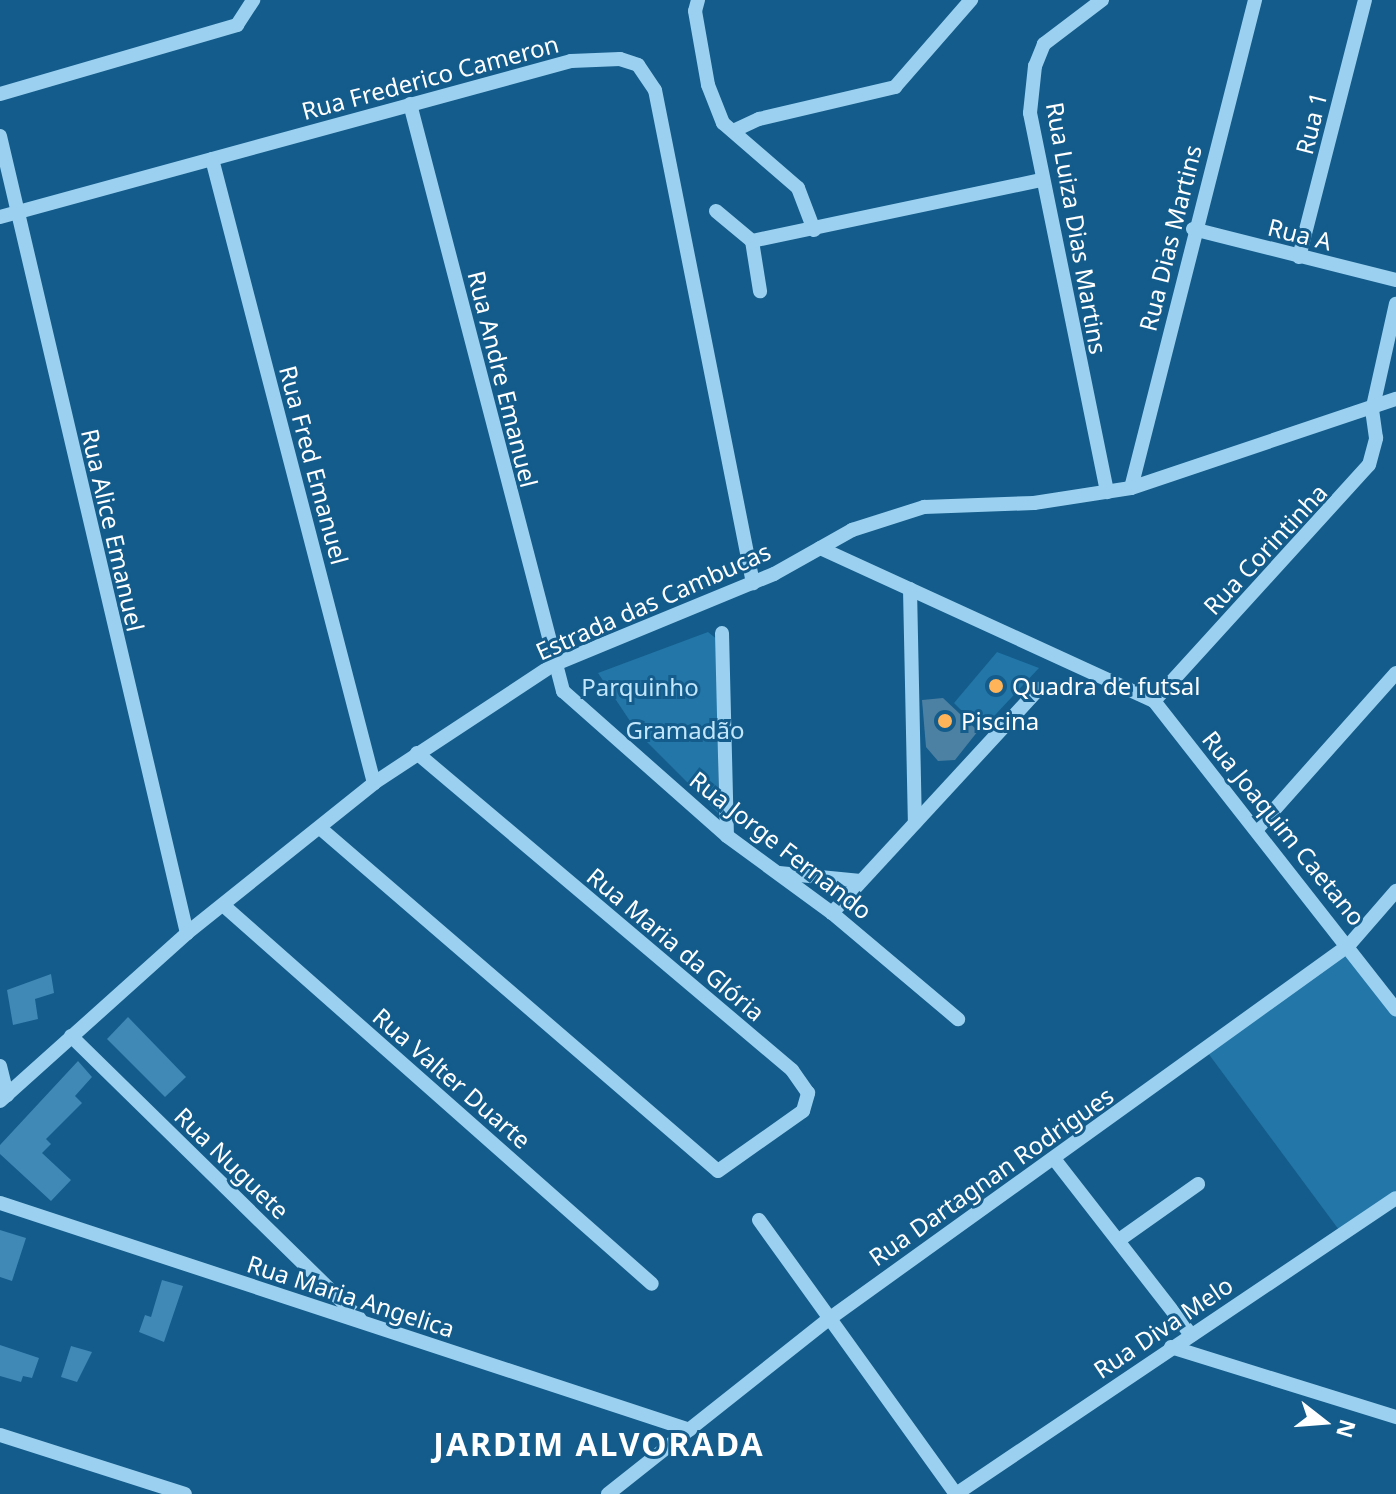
<!DOCTYPE html>
<html>
<head>
<meta charset="utf-8">
<style>
  body { margin:0 }
  #map { position:relative; width:1396px; height:1494px; overflow:hidden; background:#135c8b; font-family:"Noto Sans",sans-serif }
  div>[style] { position:absolute }
  .green>* { inset:0; background:#2276a8 }
  .water>* { inset:0; background:#4d81a3 }
  .building>* { inset:0; background:#4088b6 }
  .minor>* { height:14px; margin:-7px; padding:0 7px; transform-origin:7px; border-radius:7px; background:#9bd0f0 }
  .dots>* { width:22px; height:22px; translate:-50% -50%; box-sizing:border-box; border:4px solid #135c8b; border-radius:50% }
  span { translate:-50% -50%; white-space:nowrap; text-align:center; line-height:1.15; -webkit-text-stroke:6px #135c8b; paint-order:stroke }
  .street-label { font-size:24px; color:#fff }
  .poi-label { font-size:24px; color:#fff }
  .left { translate:0 -50%; text-align:left }
  .park-label { font-size:24px; color:#c2e6fc }
  .district-label { font-size:32px; color:#fff; font-weight:700; letter-spacing:2px }
  .north { position:absolute; left:1284px; top:1382px; width:80px; height:80px; -webkit-text-stroke:6px #135c8b; paint-order:stroke; rotate:107deg; font-size:22px; font-weight:700; line-height:32px; text-align:center; color:#fff }
  .north::after { content:''; display:block; margin:auto; width:28px; height:36px; background:#fff; clip-path:polygon(50% 0,100% 100%,50% 72%,0 100%) }
</style>
</head>
<body>
<div id="map">
  <div class="green">
    <i style="clip-path:polygon(708px 632px,718px 640px,718px 813px,638px 733px,598px 673px)"></i>
    <i style="clip-path:polygon(997px 652px,1039px 668px,981px 730px,954px 703px)"></i>
    <i style="clip-path:polygon(1349px 945px,1396px 1010px,1396px 1198px,1342px 1234px,1205px 1049px)"></i>
  </div>
  <div class="water">
    <i style="clip-path:polygon(943px 698px,978px 731px,955px 760px,938px 761px,926px 747px,922px 700px)"></i>
  </div>
  <div class="building">
    <i style="clip-path:polygon(51px 974px,54px 993px,35px 999px,38px 1019px,13px 1025px,7px 990px)"></i>
    <i style="clip-path:polygon(128px 1017px,186px 1077px,165px 1097px,107px 1039px)"></i>
    <i style="clip-path:polygon(78px 1061px,92px 1077px,75px 1096px,82px 1103px,46px 1139px,51px 1144px,42px 1153px,71px 1180px,51px 1201px,0 1154px,0 1145px)"></i>
    <i style="clip-path:polygon(0 1230px,26px 1238px,12px 1281px,0 1277px)"></i>
    <i style="clip-path:polygon(162px 1280px,183px 1286px,164px 1342px,139px 1332px,145px 1315px,151px 1317px)"></i>
    <i style="clip-path:polygon(0 1345px,39px 1358px,32px 1378px,23px 1376px,21px 1382px,0 1376px)"></i>
    <i style="clip-path:polygon(71px 1346px,92px 1352px,77px 1382px,61px 1377px)"></i>
  </div>
  <div class="minor">
    <i style="left:698px;top:0;width:11px;rotate:105deg"></i>
    <i style="left:695px;top:11px;width:75px;rotate:80deg"></i>
    <i style="left:708px;top:85px;width:41px;rotate:68.5deg"></i>
    <i style="left:723px;top:123px;width:99px;rotate:40.9deg"></i>
    <i style="left:798px;top:188px;width:45px;rotate:69.1deg"></i>
    <i style="left:1102px;top:0;width:73px;rotate:142.8deg"></i>
    <i style="left:1044px;top:44px;width:24px;rotate:112deg"></i>
    <i style="left:1035px;top:66px;width:47px;rotate:96.1deg"></i>
    <i style="left:1030px;top:113px;width:387px;rotate:78.5deg"></i>
    <i style="left:0;top:94px;width:247px;rotate:-16.2deg"></i>
    <i style="left:237px;top:25px;width:30px;rotate:-57deg"></i>
    <i style="left:410px;top:104px;width:607px;rotate:75.39deg"></i>
    <i style="left:563px;top:691px;width:219px;rotate:41.5deg"></i>
    <i style="left:727px;top:836px;width:130px;rotate:36.3deg"></i>
    <i style="left:832px;top:913px;width:165px;rotate:40.1deg"></i>
    <i style="left:733px;top:131px;width:29px;rotate:-25deg"></i>
    <i style="left:759px;top:119px;width:140px;rotate:-13.2deg"></i>
    <i style="left:895px;top:87px;width:116px;rotate:-48.9deg"></i>
    <i style="left:0;top:136px;width:819px;rotate:76.8deg"></i>
    <i style="left:212px;top:159px;width:645px;rotate:75.45deg"></i>
    <i style="left:716px;top:211px;width:47px;rotate:39.8deg"></i>
    <i style="left:752px;top:241px;width:51px;rotate:80.9deg"></i>
    <i style="left:0;top:217px;width:592px;rotate:-15.28deg"></i>
    <i style="left:571px;top:61px;width:49px;rotate:-2.3deg"></i>
    <i style="left:620px;top:59px;width:19px;rotate:18deg"></i>
    <i style="left:638px;top:65px;width:30px;rotate:56deg"></i>
    <i style="left:655px;top:90px;width:503px;rotate:78.76deg"></i>
    <i style="left:1193px;top:229px;width:209px;rotate:14.1deg"></i>
    <i style="left:752px;top:241px;width:296px;rotate:-11.9deg"></i>
    <i style="left:1299px;top:257px;width:265px;rotate:-75.6deg"></i>
    <i style="left:1131px;top:488px;width:504px;rotate:-75.74deg"></i>
    <i style="left:820px;top:548px;width:367px;rotate:24.6deg"></i>
    <i style="left:1154px;top:701px;width:392px;rotate:51.9deg"></i>
    <i style="left:910px;top:589px;width:234px;rotate:88.8deg"></i>
    <i style="left:722px;top:633px;width:203px;rotate:88.6deg"></i>
    <i style="left:1154px;top:701px;width:319px;rotate:-47.7deg"></i>
    <i style="left:1369px;top:465px;width:28px;rotate:-75deg"></i>
    <i style="left:1376px;top:438px;width:27px;rotate:-98deg"></i>
    <i style="left:1372px;top:411px;width:110px;rotate:-77.4deg"></i>
    <i style="left:320px;top:828px;width:525px;rotate:40.76deg"></i>
    <i style="left:718px;top:1171px;width:104px;rotate:-35.2deg"></i>
    <i style="left:803px;top:1111px;width:19px;rotate:-74deg"></i>
    <i style="left:808px;top:1093px;width:28px;rotate:-125deg"></i>
    <i style="left:792px;top:1070px;width:491px;rotate:-139.8deg"></i>
    <i style="left:1257px;top:829px;width:209px;rotate:-48.3deg"></i>
    <i style="left:779px;top:873px;width:82px;rotate:5.6deg"></i>
    <i style="left:223px;top:905px;width:572px;rotate:41.46deg"></i>
    <i style="left:832px;top:913px;width:305px;rotate:-47.3deg"></i>
    <i style="left:71px;top:1036px;width:404px;rotate:44.4deg"></i>
    <i style="left:0;top:1066px;width:30px;rotate:76deg"></i>
    <i style="left:0;top:1101px;width:251px;rotate:-41.9deg"></i>
    <i style="left:187px;top:933px;width:240px;rotate:-38.7deg"></i>
    <i style="left:374px;top:783px;width:214px;rotate:-33.4deg"></i>
    <i style="left:553px;top:665px;width:239px;rotate:-22.4deg"></i>
    <i style="left:774px;top:574px;width:90px;rotate:-29.4deg"></i>
    <i style="left:852px;top:530px;width:76px;rotate:-17.7deg"></i>
    <i style="left:924px;top:507px;width:110px;rotate:-2.1deg"></i>
    <i style="left:1034px;top:503px;width:98px;rotate:-8.8deg"></i>
    <i style="left:1131px;top:488px;width:280px;rotate:-18.6deg"></i>
    <i style="left:1055px;top:1160px;width:222px;rotate:52.1deg"></i>
    <i style="left:0;top:1203px;width:726px;rotate:18.21deg"></i>
    <i style="left:759px;top:1220px;width:337px;rotate:54.3deg"></i>
    <i style="left:1119px;top:1240px;width:97px;rotate:-35.3deg"></i>
    <i style="left:1171px;top:1347px;width:236px;rotate:17.3deg"></i>
    <i style="left:0;top:1435px;width:194px;rotate:17.7deg"></i>
    <i style="left:608px;top:1494px;width:282px;rotate:-38.4deg"></i>
    <i style="left:829px;top:1319px;width:641px;rotate:-35.72deg"></i>
    <i style="left:1349px;top:945px;width:72px;rotate:-49deg"></i>
    <i style="left:956px;top:1494px;width:530px;rotate:-33.93deg"></i>
  </div>
  <div class="dots">
    <i style="left:996px;top:686px;background:#ffb45a"></i>
    <i style="left:945px;top:721px;background:#ffb45a"></i>
  </div>
  <div class="street-label">
    <span style="left:430px;top:77px;rotate:-15deg">Rua Frederico Cameron</span>
    <span style="left:1311px;top:123px;rotate:-76deg">Rua 1</span>
    <span style="left:1077px;top:228px;rotate:80deg">Rua Luiza Dias Martins</span>
    <span style="left:1300px;top:234px;rotate:14deg">Rua A</span>
    <span style="left:1170px;top:238px;rotate:-76deg">Rua Dias Martins</span>
    <span style="left:503px;top:379px;rotate:76deg">Rua Andre Emanuel</span>
    <span style="left:314px;top:465px;rotate:75deg">Rua Fred Emanuel</span>
    <span style="left:113px;top:530px;rotate:77deg">Rua Alice Emanuel</span>
    <span style="left:1265px;top:549px;rotate:-47deg">Rua Corintinha</span>
    <span style="left:653px;top:601px;rotate:-24deg">Estrada das Cambucas</span>
    <span style="left:1284px;top:828px;rotate:51deg">Rua Joaquim Caetano</span>
    <span style="left:781px;top:845px;rotate:38deg">Rua Jorge Fernando</span>
    <span style="left:676px;top:944px;rotate:40deg">Rua Maria da Glória</span>
    <span style="left:452px;top:1078px;rotate:41deg">Rua Valter Duarte</span>
    <span style="left:232px;top:1163px;rotate:44deg">Rua Nuguete</span>
    <span style="left:991px;top:1176px;rotate:-35deg">Rua Dartagnan Rodrigues</span>
    <span style="left:351px;top:1296px;rotate:18deg">Rua Maria Angelica</span>
    <span style="left:1163px;top:1327px;rotate:-34deg">Rua Diva Melo</span>
  </div>
  <div class="poi-label">
    <span class="left" style="left:1012px;top:686px">Quadra de futsal</span>
    <span class="left" style="left:961px;top:721px">Piscina</span>
  </div>
  <div class="park-label">
    <span style="left:640px;top:687px">Parquinho</span>
    <span style="left:685px;top:730px">Gramadão</span>
  </div>
  <div class="district-label">
    <span style="left:599px;top:1444px">JARDIM ALVORADA</span>
  </div>
  <div class="north">N</div>
</div>
</body>
</html>
